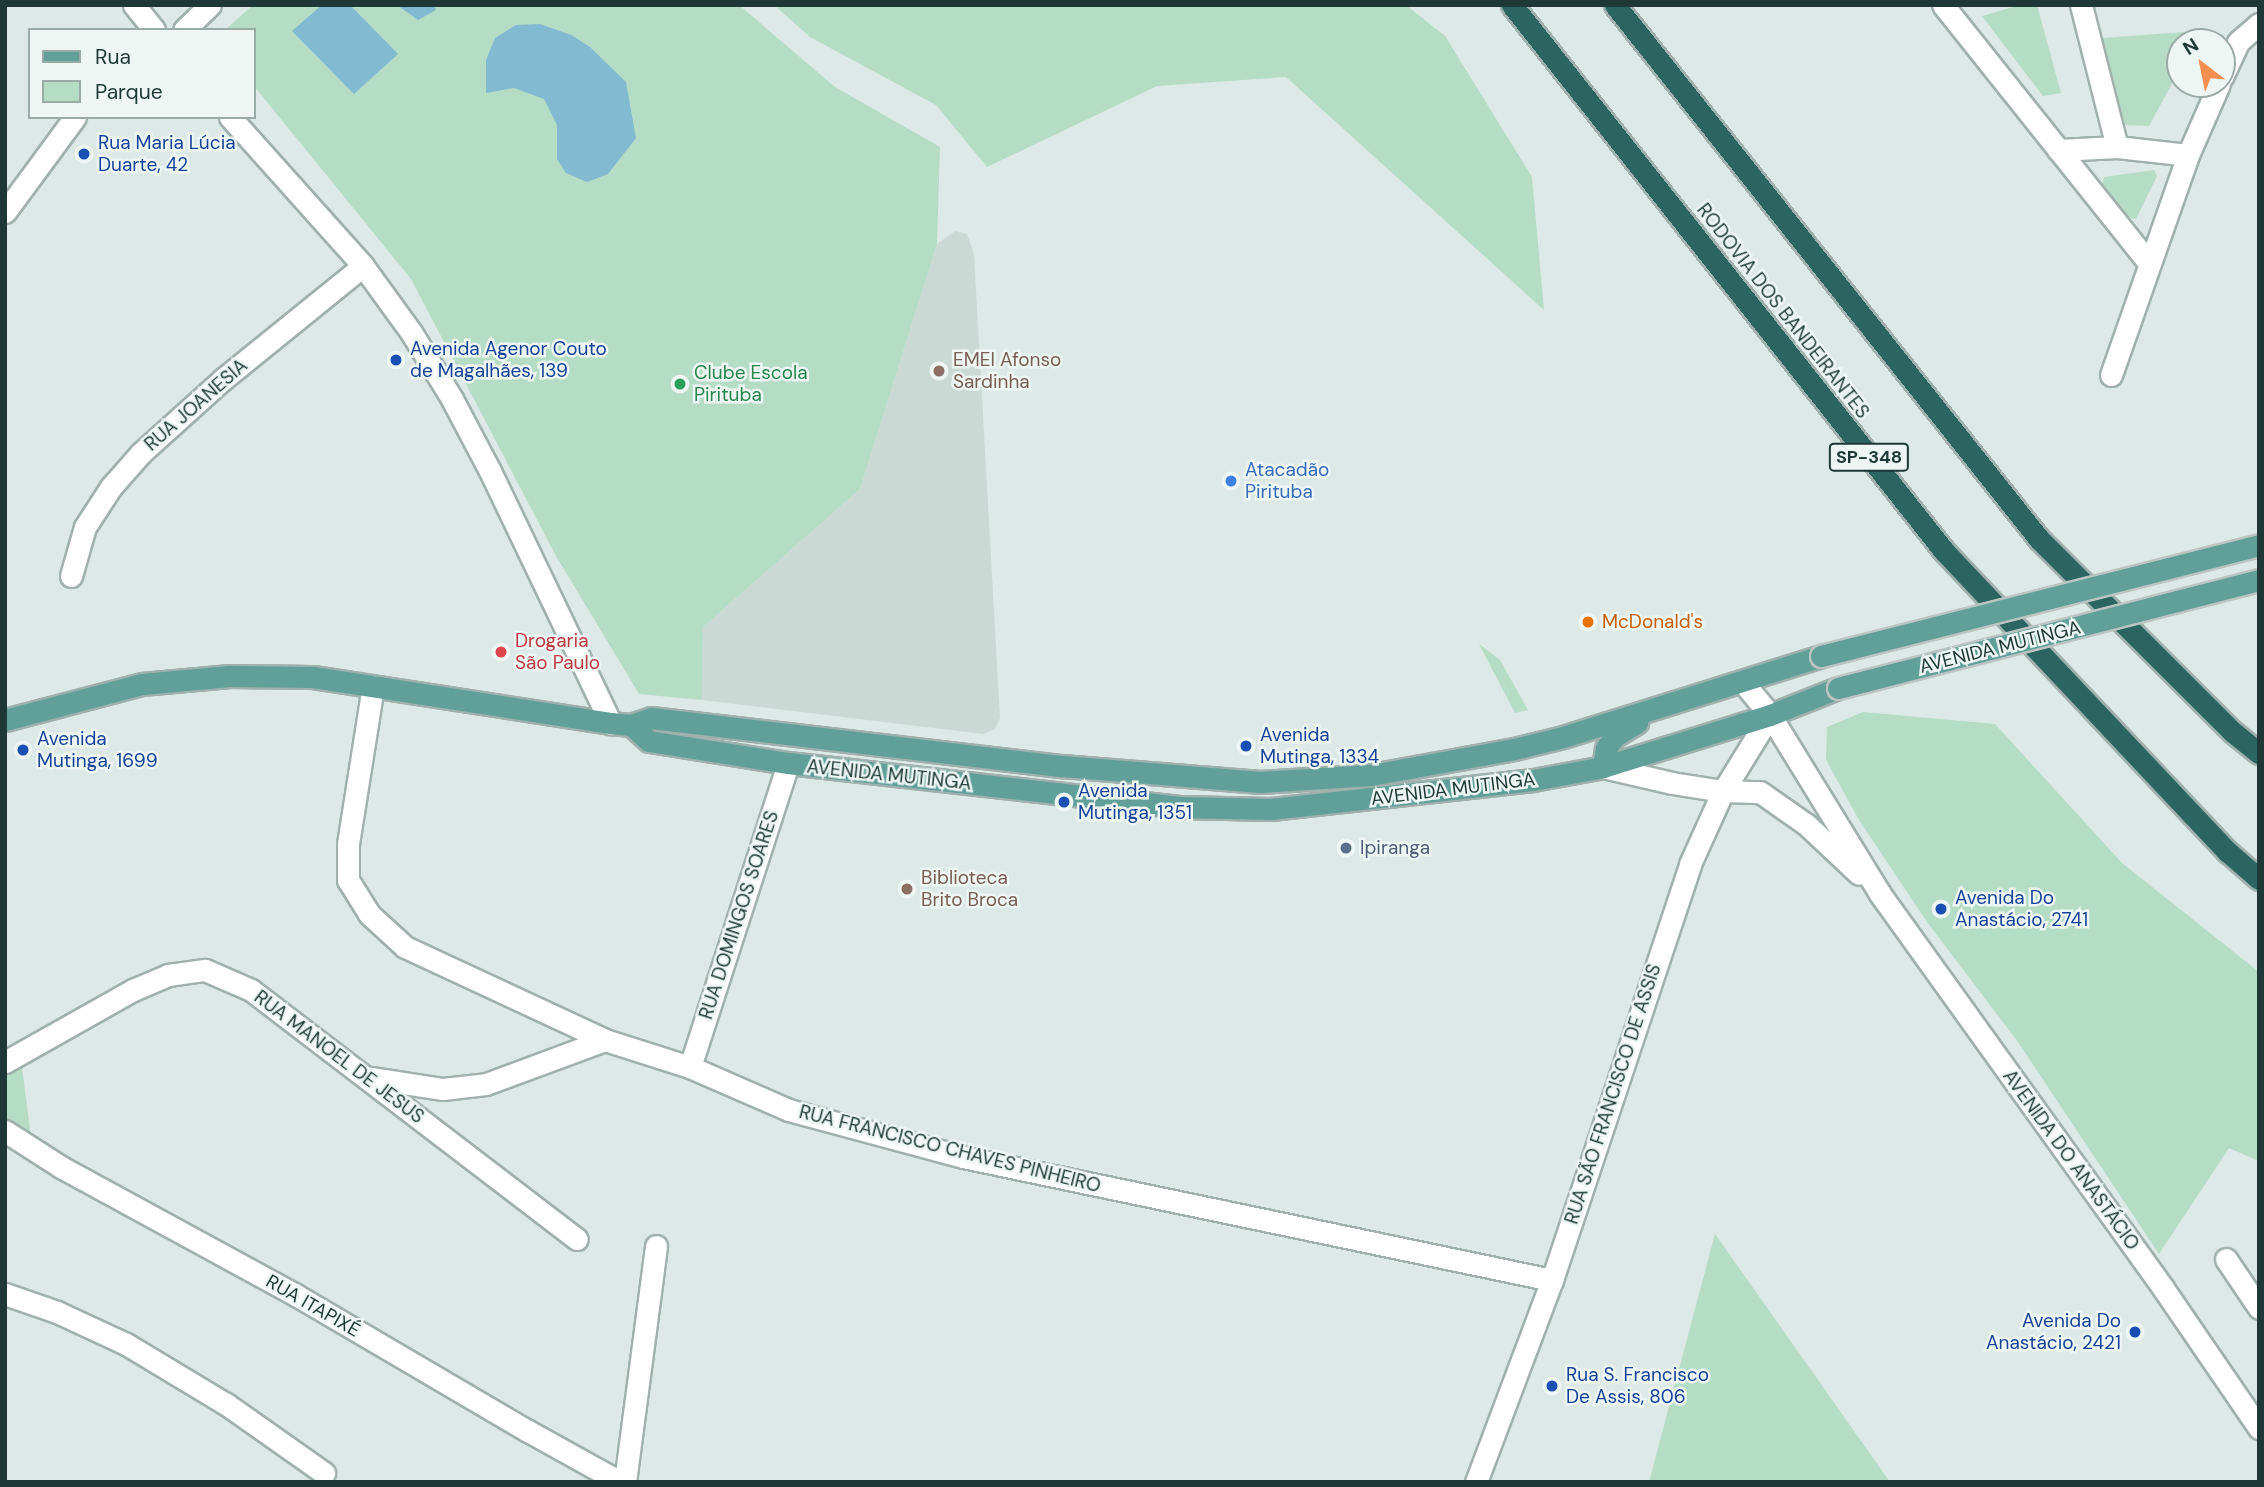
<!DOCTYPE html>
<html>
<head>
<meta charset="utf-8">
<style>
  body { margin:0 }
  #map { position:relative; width:2264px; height:1487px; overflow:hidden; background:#dde9e6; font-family:"DM Sans",sans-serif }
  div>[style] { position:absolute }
  .built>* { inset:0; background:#cbd9d5 }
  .green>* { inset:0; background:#b5dcc5 }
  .water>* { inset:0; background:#82bad1 }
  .roads { filter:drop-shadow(2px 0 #a0b1ad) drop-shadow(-2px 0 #a0b1ad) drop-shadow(0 2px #a0b1ad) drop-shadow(0 -2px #a0b1ad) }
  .minor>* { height:21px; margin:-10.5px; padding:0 10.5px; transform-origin:10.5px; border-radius:10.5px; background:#fff }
  .tertiary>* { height:21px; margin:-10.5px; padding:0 10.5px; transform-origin:10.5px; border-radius:10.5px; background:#fff }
  .secondary>* { height:21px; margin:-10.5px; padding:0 10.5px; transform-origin:10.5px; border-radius:10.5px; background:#fff }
  .primary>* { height:21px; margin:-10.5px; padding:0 10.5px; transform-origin:10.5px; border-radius:10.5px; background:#60a099 }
  .motorway>* { height:21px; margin:-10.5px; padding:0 10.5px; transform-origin:10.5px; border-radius:10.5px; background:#2a6561 }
  .bridges { filter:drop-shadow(2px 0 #bcc4c2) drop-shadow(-2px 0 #bcc4c2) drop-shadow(0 2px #bcc4c2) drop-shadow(0 -2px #bcc4c2) }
  .primary-bridge>* { height:21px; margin:-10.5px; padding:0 10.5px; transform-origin:10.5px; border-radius:10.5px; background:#60a099 }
  .dots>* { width:19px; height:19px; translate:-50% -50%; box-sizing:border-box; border:4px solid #edf6f3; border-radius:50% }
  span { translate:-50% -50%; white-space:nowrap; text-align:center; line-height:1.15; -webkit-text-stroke:5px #edf6f3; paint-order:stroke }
  .shield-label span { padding:2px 5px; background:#edf6f3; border:2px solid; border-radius:5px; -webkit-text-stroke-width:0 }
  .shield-label { font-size:18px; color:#1e3935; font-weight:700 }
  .transit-label { font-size:19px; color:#164399 }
  .left { translate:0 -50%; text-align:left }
  .right { translate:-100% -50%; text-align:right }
  .street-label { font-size:19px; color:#1e3935 }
  .education-label { font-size:19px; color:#785e54 }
  .leisure-label { font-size:19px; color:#27864d }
  .shop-label { font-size:19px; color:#366cbe }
  .food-label { font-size:19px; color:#c56008 }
  .health-label { font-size:19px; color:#be3a42 }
  .service-label { font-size:19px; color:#4e5e75 }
  .frame { position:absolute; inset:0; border:7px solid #1e3935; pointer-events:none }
  .legend { position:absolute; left:28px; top:28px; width:228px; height:91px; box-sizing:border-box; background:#edf6f3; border:2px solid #9aaaa7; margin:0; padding:9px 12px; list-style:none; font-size:21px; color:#1e3935 }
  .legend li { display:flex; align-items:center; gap:14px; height:35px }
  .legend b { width:35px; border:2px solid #9aaaa7 }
  .north { position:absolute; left:2166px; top:28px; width:70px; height:70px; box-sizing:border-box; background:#edf6f3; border:2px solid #9aaaa7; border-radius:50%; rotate:328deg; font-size:19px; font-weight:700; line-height:28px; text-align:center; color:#1e3935 }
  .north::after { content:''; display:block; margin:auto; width:24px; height:32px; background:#f58f4f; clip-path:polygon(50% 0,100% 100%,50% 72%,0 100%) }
</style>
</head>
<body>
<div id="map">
  <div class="built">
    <i style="clip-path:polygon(955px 231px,967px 234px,974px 254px,1000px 718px,995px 729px,983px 734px,702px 700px,703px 627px,860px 489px,937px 244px)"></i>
  </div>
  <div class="green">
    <i style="clip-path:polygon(253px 5px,739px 5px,835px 87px,940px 147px,937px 244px,860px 489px,703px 627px,702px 700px,639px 694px,556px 556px,411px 279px,254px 86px,254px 30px,225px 30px)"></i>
    <i style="clip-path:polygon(774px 5px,1406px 5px,1445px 36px,1532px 177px,1544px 310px,1286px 77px,1157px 86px,987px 167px,936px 105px,810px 37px)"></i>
    <i style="clip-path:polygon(2020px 5px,2037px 5px,2061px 93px,2043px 96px,1982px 16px)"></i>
    <i style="clip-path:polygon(2200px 31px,2194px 42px,2180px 42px,2180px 69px,2149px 126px,2125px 125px,2102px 38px)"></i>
    <i style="clip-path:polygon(2154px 170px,2157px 176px,2136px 219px,2127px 217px,2102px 186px,2104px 177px)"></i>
    <i style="clip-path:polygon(1479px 644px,1500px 660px,1528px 710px,1515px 713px)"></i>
    <i style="clip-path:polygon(1863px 712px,1995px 724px,2122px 863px,2259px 972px,2259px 1161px,2229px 1148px,2159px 1254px,2018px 1042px,1927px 922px,1859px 820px,1826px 760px,1827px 727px)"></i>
    <i style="clip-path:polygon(22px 1067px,31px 1137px,5px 1117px,5px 1076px)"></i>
    <i style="clip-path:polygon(1715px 1234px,1890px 1482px,1649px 1482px)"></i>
  </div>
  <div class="water">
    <i style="clip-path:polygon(322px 5px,350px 5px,398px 54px,354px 94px,292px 31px)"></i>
    <i style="clip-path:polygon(397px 5px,434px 5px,436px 10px,418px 20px)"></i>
    <i style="clip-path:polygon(516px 25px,540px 24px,571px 35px,590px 47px,626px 82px,636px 138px,608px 174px,587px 182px,566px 173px,557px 159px,557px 125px,544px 99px,514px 88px,486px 93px,486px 60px,495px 38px)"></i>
  </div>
  <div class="roads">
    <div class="minor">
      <i style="left:1943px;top:5px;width:329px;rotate:51.4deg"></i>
      <i style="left:2081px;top:5px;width:146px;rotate:75.8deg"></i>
      <i style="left:184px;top:30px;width:36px;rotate:-44deg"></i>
      <i style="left:2222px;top:77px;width:38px;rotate:-65deg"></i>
      <i style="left:2238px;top:42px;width:28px;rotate:-41deg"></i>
      <i style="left:2058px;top:150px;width:59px;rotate:-2.9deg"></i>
      <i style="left:2117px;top:147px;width:71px;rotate:6.4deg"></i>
      <i style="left:5px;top:212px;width:118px;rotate:-53.6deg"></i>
      <i style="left:2111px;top:375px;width:233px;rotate:-70.7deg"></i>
      <i style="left:2188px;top:155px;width:77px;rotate:-66.4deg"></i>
      <i style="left:71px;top:576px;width:51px;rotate:-74.1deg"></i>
      <i style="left:85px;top:527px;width:48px;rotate:-57deg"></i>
      <i style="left:111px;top:487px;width:45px;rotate:-48.6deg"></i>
      <i style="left:141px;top:453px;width:109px;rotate:-42deg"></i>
      <i style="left:222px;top:380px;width:181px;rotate:-39deg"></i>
      <i style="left:373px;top:686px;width:160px;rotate:99deg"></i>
      <i style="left:348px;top:844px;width:36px;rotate:90deg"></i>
      <i style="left:348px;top:880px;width:40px;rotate:58deg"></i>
      <i style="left:369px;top:914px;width:49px;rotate:42.5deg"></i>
      <i style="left:405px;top:947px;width:221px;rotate:24.9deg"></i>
      <i style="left:605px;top:1040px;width:89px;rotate:17.6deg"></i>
      <i style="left:690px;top:1067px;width:108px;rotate:23.5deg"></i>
      <i style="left:789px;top:1110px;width:180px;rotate:15.1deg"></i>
      <i style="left:963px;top:1157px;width:602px;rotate:11.8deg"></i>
      <i style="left:5px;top:1062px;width:147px;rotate:-29.4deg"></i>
      <i style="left:133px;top:990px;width:38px;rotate:-23deg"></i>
      <i style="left:168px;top:975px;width:37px;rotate:-8deg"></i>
      <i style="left:205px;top:970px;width:50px;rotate:23.5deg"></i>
      <i style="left:251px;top:990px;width:410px;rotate:37.4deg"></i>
      <i style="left:690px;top:1067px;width:319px;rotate:-72.1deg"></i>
      <i style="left:371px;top:1078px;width:73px;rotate:8.7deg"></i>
      <i style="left:443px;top:1089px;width:43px;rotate:-6.6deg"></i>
      <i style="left:486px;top:1084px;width:127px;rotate:-20.3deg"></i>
      <i style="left:5px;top:1131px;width:67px;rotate:32.7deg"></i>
      <i style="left:61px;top:1167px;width:268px;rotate:28.6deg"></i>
      <i style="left:296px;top:1295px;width:269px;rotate:30.4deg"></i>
      <i style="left:528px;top:1431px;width:105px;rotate:29deg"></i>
      <i style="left:2226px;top:1259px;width:59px;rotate:56deg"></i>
      <i style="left:5px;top:1294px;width:55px;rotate:19.1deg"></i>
      <i style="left:57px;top:1312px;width:76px;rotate:24.9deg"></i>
      <i style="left:126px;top:1344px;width:117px;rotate:31deg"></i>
      <i style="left:226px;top:1404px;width:120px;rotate:35.1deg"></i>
      <i style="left:625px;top:1482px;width:238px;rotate:-82.5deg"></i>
    </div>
    <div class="tertiary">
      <i style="left:134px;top:5px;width:32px;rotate:51deg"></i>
      <i style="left:230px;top:117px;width:200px;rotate:48.2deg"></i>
      <i style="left:363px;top:266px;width:82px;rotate:54deg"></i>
      <i style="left:411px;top:332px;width:79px;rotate:58.5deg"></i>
      <i style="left:452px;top:399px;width:81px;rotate:62.2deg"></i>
      <i style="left:490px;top:471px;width:280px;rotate:64.4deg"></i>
      <i style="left:1476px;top:1482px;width:216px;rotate:-69.4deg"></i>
      <i style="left:1552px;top:1280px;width:438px;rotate:-71.6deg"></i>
      <i style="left:1690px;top:864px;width:80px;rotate:-65.7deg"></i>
      <i style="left:1723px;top:791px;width:89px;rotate:-58.3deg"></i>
    </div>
    <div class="secondary">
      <i style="left:1742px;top:681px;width:44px;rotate:50.5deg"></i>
      <i style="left:1770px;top:715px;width:210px;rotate:58.4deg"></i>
      <i style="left:1880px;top:894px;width:485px;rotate:54.3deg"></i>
      <i style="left:2163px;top:1288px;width:170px;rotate:55.6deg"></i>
      <i style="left:1603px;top:767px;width:71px;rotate:13.1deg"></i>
      <i style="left:1672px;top:783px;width:52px;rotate:8.9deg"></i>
      <i style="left:1723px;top:791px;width:37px;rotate:2deg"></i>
      <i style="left:1760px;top:792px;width:57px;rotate:35.1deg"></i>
      <i style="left:1807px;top:825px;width:71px;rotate:43.3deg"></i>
    </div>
    <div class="primary">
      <i style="left:5px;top:720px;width:142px;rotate:-14.7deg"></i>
      <i style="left:142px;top:684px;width:88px;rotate:-5.2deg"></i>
      <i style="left:230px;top:676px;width:83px;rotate:0.7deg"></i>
      <i style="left:313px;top:677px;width:302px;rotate:8.8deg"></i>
      <i style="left:611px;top:723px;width:20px;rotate:6deg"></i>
      <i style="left:631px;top:725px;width:21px;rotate:-19deg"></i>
      <i style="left:651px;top:718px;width:414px;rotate:6.7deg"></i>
      <i style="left:1062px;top:766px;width:199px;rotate:4.6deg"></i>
      <i style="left:1260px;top:782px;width:111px;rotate:-3.6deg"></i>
      <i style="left:1371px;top:775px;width:145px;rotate:-10.3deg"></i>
      <i style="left:1514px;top:749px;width:50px;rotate:-13.8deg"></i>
      <i style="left:1563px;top:737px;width:270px;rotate:-17.4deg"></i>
      <i style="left:631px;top:725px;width:24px;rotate:42deg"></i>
      <i style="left:649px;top:741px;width:141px;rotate:9deg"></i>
      <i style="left:788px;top:763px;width:394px;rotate:6.4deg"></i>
      <i style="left:1180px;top:807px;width:91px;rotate:1.3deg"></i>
      <i style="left:1271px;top:809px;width:264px;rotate:-6.3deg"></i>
      <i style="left:1533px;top:780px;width:71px;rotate:-10.5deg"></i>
      <i style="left:1603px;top:767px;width:175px;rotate:-17.3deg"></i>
      <i style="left:1770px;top:715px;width:73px;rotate:-21.7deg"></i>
      <i style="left:1603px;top:767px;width:19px;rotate:-81deg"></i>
      <i style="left:1606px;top:748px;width:15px;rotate:-53deg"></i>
      <i style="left:1615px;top:736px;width:26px;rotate:-31deg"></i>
    </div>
    <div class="motorway">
      <i style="left:1512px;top:5px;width:696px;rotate:51.65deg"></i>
      <i style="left:1944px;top:551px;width:414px;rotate:46.7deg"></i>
      <i style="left:2228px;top:852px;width:41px;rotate:41.1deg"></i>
      <i style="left:1615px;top:5px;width:682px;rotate:51.55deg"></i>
      <i style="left:2039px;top:539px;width:275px;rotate:44.9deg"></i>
      <i style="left:2234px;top:733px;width:32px;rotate:39deg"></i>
    </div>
  </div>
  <div class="bridges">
    <div class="primary-bridge">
      <i style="left:1821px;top:656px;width:452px;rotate:-14.2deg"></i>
      <i style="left:1838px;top:688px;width:435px;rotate:-14.4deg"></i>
    </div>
  </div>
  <div class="dots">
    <i style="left:84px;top:154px;background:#1a4fb4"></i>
    <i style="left:396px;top:360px;background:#1a4fb4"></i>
    <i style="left:939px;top:371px;background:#8d6e63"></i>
    <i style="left:680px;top:384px;background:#2e9e5b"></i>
    <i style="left:1231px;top:481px;background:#3f7fe0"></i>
    <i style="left:1588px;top:622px;background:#e8710a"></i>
    <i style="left:501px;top:652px;background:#e0444e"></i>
    <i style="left:1246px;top:746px;background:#1a4fb4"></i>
    <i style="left:23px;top:750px;background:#1a4fb4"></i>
    <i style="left:1064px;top:802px;background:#1a4fb4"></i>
    <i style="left:1346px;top:848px;background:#5c6f8a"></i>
    <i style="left:907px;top:889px;background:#8d6e63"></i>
    <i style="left:1941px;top:909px;background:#1a4fb4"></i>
    <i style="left:2135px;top:1332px;background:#1a4fb4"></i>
    <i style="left:1552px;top:1386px;background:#1a4fb4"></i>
  </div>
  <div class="shield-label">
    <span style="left:1869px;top:457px">SP-348</span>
  </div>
  <div class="transit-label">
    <span class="left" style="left:98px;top:154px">Rua Maria Lúcia<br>Duarte, 42</span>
    <span class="left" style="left:410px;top:360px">Avenida Agenor Couto<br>de Magalhães, 139</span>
    <span class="left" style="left:1260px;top:746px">Avenida<br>Mutinga, 1334</span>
    <span class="left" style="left:37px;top:750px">Avenida<br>Mutinga, 1699</span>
    <span class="left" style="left:1078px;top:802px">Avenida<br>Mutinga, 1351</span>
    <span class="left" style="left:1955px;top:909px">Avenida Do<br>Anastácio, 2741</span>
    <span class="right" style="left:2121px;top:1332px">Avenida Do<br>Anastácio, 2421</span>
    <span class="left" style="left:1566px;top:1386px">Rua S. Francisco<br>De Assis, 806</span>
  </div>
  <div class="street-label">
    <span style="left:1783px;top:311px;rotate:52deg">RODOVIA DOS BANDEIRANTES</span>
    <span style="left:196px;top:405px;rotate:-41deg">RUA JOANESIA</span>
    <span style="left:2000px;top:647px;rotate:-14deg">AVENIDA MUTINGA</span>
    <span style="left:889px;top:775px;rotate:6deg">AVENIDA MUTINGA</span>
    <span style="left:1453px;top:789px;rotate:-7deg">AVENIDA MUTINGA</span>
    <span style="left:739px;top:915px;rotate:-72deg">RUA DOMINGOS SOARES</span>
    <span style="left:339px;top:1057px;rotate:37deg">RUA MANOEL DE JESUS</span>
    <span style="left:1613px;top:1094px;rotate:-72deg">RUA SÃO FRANCISCO DE ASSIS</span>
    <span style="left:950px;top:1149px;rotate:14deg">RUA FRANCISCO CHAVES PINHEIRO</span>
    <span style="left:2071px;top:1160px;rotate:54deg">AVENIDA DO ANASTÁCIO</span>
    <span style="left:313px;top:1306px;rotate:30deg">RUA ITAPIXÉ</span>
  </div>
  <div class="education-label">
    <span class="left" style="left:953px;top:371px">EMEI Afonso<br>Sardinha</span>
    <span class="left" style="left:921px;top:889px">Biblioteca<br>Brito Broca</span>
  </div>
  <div class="leisure-label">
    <span class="left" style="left:694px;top:384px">Clube Escola<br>Pirituba</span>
  </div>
  <div class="shop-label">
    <span class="left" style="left:1245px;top:481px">Atacadão<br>Pirituba</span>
  </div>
  <div class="food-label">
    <span class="left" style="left:1602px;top:622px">McDonald's</span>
  </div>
  <div class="health-label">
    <span class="left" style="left:515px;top:652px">Drogaria<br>São Paulo</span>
  </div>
  <div class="service-label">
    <span class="left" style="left:1360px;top:848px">Ipiranga</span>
  </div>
  <div class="frame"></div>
  <ul class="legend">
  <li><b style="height:9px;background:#60a099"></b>Rua</li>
  <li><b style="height:19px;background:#b5dcc5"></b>Parque</li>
  </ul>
  <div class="north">N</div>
</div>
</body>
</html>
